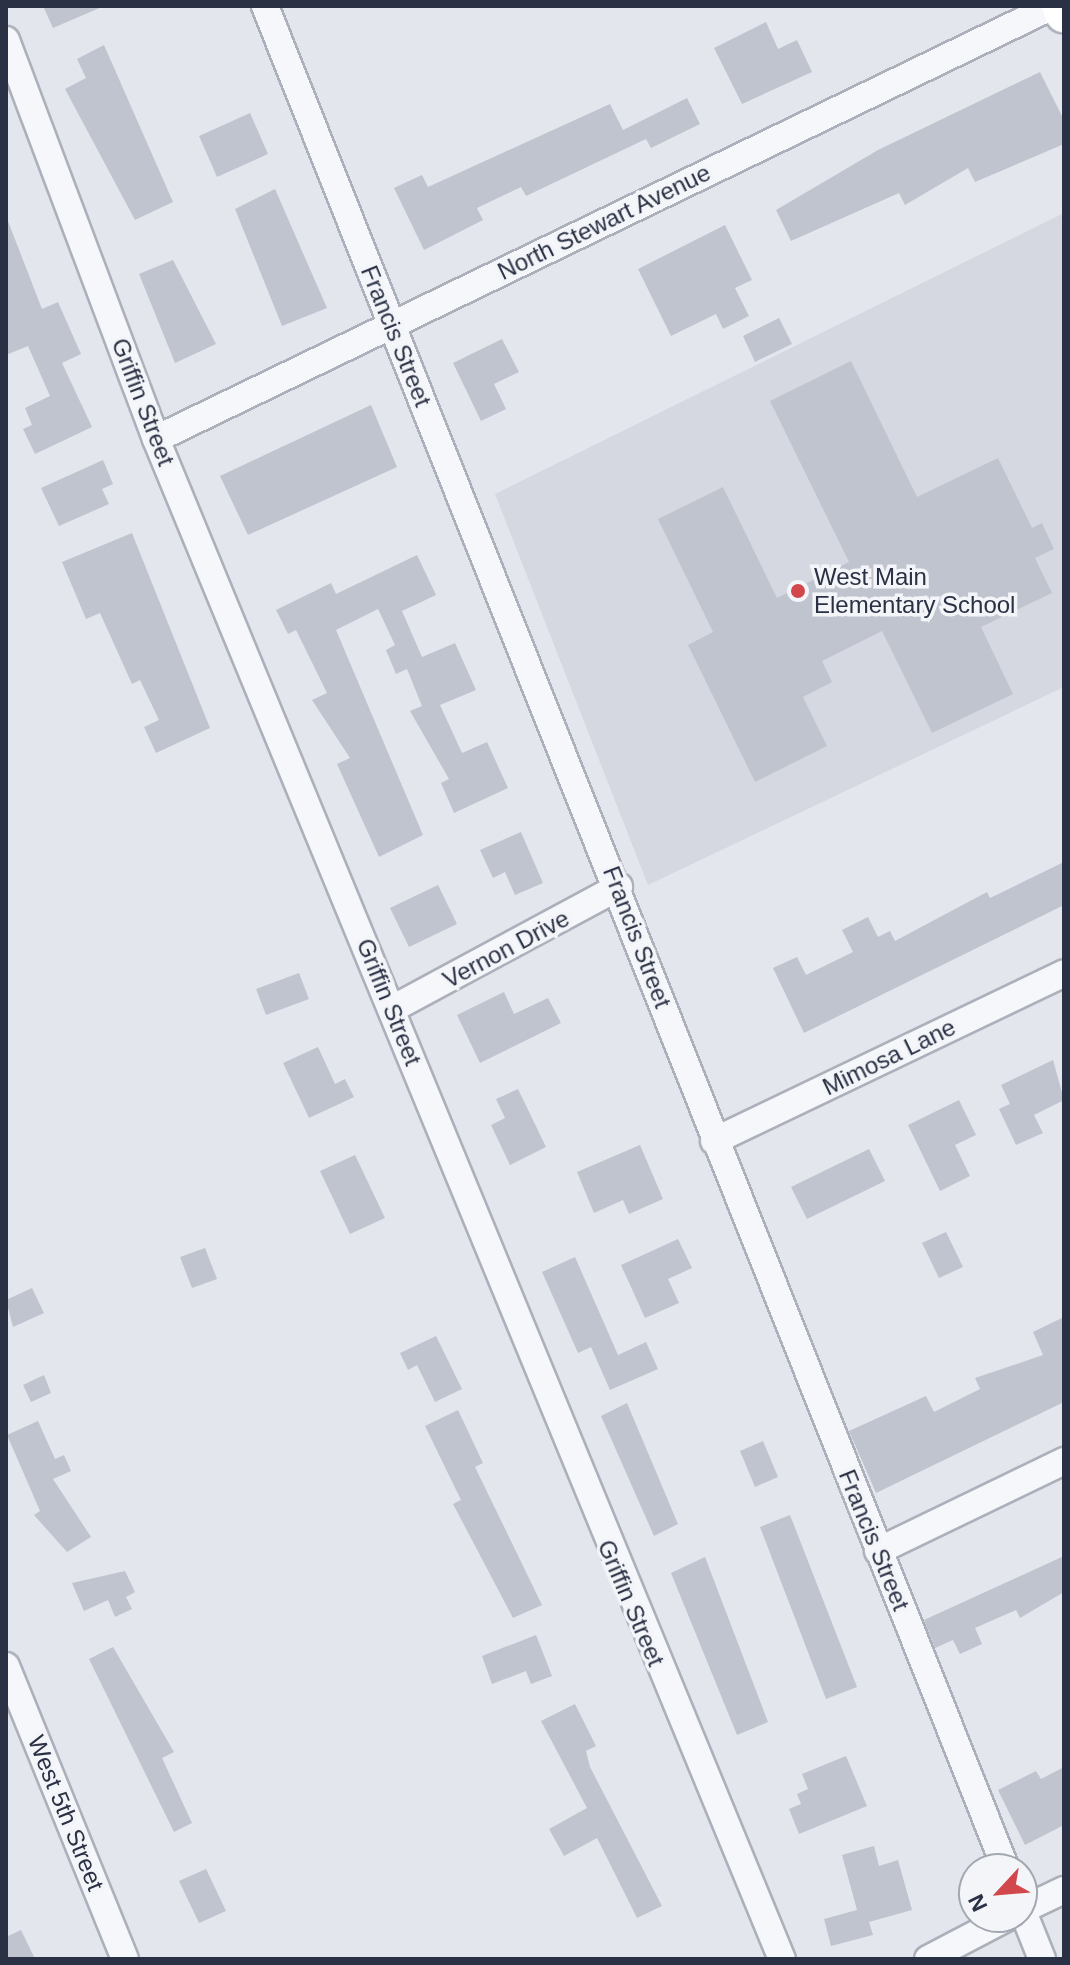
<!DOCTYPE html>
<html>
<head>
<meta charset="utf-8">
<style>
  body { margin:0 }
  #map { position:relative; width:1070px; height:1965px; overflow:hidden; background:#e3e6ec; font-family:Helvetica,sans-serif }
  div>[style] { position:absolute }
  .built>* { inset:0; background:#d5d8e1 }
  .building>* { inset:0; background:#c0c4cf }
  .roads { filter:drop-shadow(2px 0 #acb0ba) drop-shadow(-2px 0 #acb0ba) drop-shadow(0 2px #acb0ba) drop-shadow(0 -2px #acb0ba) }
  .minor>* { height:26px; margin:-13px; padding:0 13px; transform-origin:13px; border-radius:13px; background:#f6f7fa }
  .secondary>* { height:38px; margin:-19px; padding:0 19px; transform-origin:19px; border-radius:19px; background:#fff }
  .dots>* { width:22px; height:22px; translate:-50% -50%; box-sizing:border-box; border:4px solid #f3f5f9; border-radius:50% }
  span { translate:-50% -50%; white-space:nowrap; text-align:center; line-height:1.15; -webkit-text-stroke:7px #f3f5f9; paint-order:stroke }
  .street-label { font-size:24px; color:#2a3144 }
  .poi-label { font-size:24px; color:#2a3144 }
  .left { translate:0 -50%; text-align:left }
  .frame { position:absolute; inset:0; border:8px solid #2a3144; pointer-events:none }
  .north { position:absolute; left:958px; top:1853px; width:80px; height:80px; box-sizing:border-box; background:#f3f5f9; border:2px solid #a3a7b1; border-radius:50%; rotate:244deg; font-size:22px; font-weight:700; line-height:32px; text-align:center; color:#2a3144 }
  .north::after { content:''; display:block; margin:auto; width:28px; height:36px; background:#d1474c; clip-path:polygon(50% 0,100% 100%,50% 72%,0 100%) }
</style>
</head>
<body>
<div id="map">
  <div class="built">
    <i style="clip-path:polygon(1064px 213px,1064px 687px,648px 885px,495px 494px)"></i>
  </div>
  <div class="building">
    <i style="clip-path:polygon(43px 6px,104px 6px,53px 28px)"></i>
    <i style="clip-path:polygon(766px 22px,778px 49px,797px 40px,812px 72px,742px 104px,714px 48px)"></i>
    <i style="clip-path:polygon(104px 45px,173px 202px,135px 220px,65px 89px,86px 78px,77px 59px)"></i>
    <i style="clip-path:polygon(1040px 72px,1064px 120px,1064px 144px,975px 182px,968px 168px,905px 205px,899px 193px,791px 241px,776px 210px,878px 150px)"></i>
    <i style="clip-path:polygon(687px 98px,700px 124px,651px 148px,646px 139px,526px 196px,521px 187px,477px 208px,483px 220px,424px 250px,394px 188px,422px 175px,428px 187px,610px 104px,623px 130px)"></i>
    <i style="clip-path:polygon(250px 113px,268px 154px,217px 177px,199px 136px)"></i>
    <i style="clip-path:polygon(275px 189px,327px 308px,282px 326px,235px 209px)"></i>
    <i style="clip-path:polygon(6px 216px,42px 309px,58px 302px,81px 354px,62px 363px,92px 427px,35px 454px,23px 429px,32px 425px,25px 408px,50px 396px,28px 346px,6px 355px)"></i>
    <i style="clip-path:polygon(725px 225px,752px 280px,735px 288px,749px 316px,723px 329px,716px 314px,671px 336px,638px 269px)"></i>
    <i style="clip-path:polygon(173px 260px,216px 344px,175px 363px,139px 274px)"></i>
    <i style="clip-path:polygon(779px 318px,792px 344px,755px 362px,743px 336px)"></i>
    <i style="clip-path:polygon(502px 339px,519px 372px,494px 384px,506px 409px,481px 421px,453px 363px)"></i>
    <i style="clip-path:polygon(851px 361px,917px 497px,998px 458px,1032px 528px,1042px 523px,1054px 549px,1035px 558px,1052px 593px,981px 627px,1013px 694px,932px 733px,882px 631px,822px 661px,832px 682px,803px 697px,827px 746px,755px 782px,688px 645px,713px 632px,658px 519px,723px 487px,777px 598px,849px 562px,770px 401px)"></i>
    <i style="clip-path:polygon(371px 405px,397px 467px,248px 535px,220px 476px)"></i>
    <i style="clip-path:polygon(103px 460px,113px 484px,102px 489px,109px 504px,59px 526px,41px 488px)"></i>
    <i style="clip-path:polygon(132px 533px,210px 728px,156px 753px,144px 727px,159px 720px,140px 680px,132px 684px,100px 613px,86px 619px,62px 562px)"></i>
    <i style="clip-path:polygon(417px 555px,436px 595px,402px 611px,422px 657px,455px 643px,476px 690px,440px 705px,462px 753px,487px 742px,508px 788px,454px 813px,441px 783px,449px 779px,410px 711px,422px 706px,407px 669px,396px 674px,386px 650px,395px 645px,378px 609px,336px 630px,423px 835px,379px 857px,337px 764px,350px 758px,312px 700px,327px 693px,296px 630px,288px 634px,276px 610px,331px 583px,336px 594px)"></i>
    <i style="clip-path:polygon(521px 832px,543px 883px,515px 895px,505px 872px,493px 878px,480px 850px)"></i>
    <i style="clip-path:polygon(1064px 862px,1064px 905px,804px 1033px,773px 968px,797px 957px,806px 975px,853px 952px,842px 930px,868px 917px,878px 937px,890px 931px,895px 941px,987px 892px,990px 898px)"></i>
    <i style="clip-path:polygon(438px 885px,457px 924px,409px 947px,390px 908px)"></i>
    <i style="clip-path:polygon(299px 973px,309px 999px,266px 1015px,256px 989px)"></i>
    <i style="clip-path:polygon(504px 992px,514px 1014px,548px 998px,561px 1023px,480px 1063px,457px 1015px)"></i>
    <i style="clip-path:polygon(318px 1047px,335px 1084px,345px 1079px,354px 1097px,309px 1118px,283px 1063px)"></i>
    <i style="clip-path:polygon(1053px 1060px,1064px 1100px,1034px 1115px,1043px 1133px,1016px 1145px,999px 1109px,1010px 1104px,1001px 1085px)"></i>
    <i style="clip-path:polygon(518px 1089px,546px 1147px,510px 1165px,491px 1125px,505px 1118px,496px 1099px)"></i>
    <i style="clip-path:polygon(959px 1100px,976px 1135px,955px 1145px,970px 1176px,940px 1191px,908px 1125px)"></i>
    <i style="clip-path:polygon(640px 1145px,663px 1199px,629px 1214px,623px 1200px,594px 1213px,577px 1172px)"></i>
    <i style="clip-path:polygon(869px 1149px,885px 1181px,807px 1219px,791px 1187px)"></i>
    <i style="clip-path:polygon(355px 1155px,385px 1218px,350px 1234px,320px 1171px)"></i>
    <i style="clip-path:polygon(946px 1232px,963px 1267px,939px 1278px,922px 1243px)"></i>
    <i style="clip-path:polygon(678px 1239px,692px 1268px,668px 1279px,679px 1303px,645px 1318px,621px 1265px)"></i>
    <i style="clip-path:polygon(205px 1248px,217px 1279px,192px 1288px,180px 1257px)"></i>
    <i style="clip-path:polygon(575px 1257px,618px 1355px,646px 1342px,658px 1369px,610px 1390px,591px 1347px,578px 1353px,542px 1272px)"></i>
    <i style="clip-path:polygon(32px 1288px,44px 1313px,13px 1327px,6px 1300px)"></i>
    <i style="clip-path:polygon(1064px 1317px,1064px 1402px,876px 1493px,849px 1431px,926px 1396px,934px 1412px,980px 1389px,975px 1378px,1043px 1355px,1033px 1332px)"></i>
    <i style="clip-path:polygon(436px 1336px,462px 1389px,435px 1402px,417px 1365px,408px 1370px,400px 1353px)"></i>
    <i style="clip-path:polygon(44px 1375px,51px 1393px,31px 1402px,23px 1385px)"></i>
    <i style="clip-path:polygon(627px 1403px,678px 1524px,654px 1536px,601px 1416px)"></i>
    <i style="clip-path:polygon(458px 1410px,483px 1463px,475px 1467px,542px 1605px,513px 1618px,453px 1504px,461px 1500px,425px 1426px)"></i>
    <i style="clip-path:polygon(38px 1421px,55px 1459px,64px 1455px,71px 1471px,53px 1479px,91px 1537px,67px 1552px,34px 1515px,40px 1511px,7px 1435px)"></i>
    <i style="clip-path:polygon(763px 1441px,778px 1477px,755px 1487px,740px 1451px)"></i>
    <i style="clip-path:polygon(790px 1515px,857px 1687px,826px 1699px,760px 1527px)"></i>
    <i style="clip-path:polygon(1064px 1556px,1064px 1592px,1020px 1618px,1016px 1610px,975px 1628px,982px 1644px,960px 1654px,953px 1640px,935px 1648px,924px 1620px)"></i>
    <i style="clip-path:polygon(705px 1557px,768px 1722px,737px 1735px,671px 1573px)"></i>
    <i style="clip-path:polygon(125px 1571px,135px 1592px,126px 1597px,132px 1609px,115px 1617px,108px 1600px,84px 1611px,72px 1583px)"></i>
    <i style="clip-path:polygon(536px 1635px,552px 1676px,531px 1684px,526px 1671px,492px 1684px,482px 1656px)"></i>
    <i style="clip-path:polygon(113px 1647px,174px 1752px,162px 1758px,192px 1823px,174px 1832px,89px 1659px)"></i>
    <i style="clip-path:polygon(575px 1704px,596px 1746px,586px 1751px,590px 1767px,662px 1906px,637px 1918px,597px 1838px,564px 1856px,549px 1829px,587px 1808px,541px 1721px)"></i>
    <i style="clip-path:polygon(846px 1756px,867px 1806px,799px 1834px,789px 1809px,801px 1804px,797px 1794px,808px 1789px,802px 1774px)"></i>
    <i style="clip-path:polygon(1064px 1767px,1064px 1825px,1025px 1845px,998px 1790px,1036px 1771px,1041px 1779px)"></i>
    <i style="clip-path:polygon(874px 1846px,879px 1866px,898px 1860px,912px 1910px,869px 1922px,873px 1935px,831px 1946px,824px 1919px,857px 1910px,842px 1855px)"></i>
    <i style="clip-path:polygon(206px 1869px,226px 1911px,199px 1923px,179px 1881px)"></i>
    <i style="clip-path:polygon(21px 1930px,35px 1959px,6px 1959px,6px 1937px)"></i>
  </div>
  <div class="roads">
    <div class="minor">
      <i style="left:265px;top:6px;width:2005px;rotate:68.31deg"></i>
      <i style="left:6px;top:40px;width:426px;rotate:69.4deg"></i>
      <i style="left:156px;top:439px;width:1644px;rotate:67.62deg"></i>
      <i style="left:156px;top:439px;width:996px;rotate:-25.77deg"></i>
      <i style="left:392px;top:1009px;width:258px;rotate:-28.3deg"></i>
      <i style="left:714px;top:1141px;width:388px;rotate:-25.6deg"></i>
      <i style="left:878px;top:1551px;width:207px;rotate:-25.8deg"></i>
      <i style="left:6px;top:1666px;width:316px;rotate:67.9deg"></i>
      <i style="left:1022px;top:1909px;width:54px;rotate:68.2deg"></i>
      <i style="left:1022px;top:1910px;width:47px;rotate:-25.5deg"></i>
      <i style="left:928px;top:1959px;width:90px;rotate:-27.7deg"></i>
    </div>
    <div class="secondary">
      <i style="left:1061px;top:6px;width:8px;rotate:67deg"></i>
    </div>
  </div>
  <div class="dots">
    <i style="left:798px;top:591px;background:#d1474c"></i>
  </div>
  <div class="street-label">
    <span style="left:604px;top:222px;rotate:-26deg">North Stewart Avenue</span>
    <span style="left:396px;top:336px;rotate:68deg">Francis Street</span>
    <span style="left:143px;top:402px;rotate:69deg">Griffin Street</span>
    <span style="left:637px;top:937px;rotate:69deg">Francis Street</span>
    <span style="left:506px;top:949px;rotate:-28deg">Vernon Drive</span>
    <span style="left:389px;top:1002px;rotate:68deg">Griffin Street</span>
    <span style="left:889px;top:1057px;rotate:-26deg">Mimosa Lane</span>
    <span style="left:874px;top:1540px;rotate:68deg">Francis Street</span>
    <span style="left:631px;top:1603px;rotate:67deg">Griffin Street</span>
    <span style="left:66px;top:1813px;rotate:68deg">West 5th Street</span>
  </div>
  <div class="poi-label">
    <span class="left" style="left:814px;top:591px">West Main<br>Elementary School</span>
  </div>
  <div class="frame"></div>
  <div class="north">N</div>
</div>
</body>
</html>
